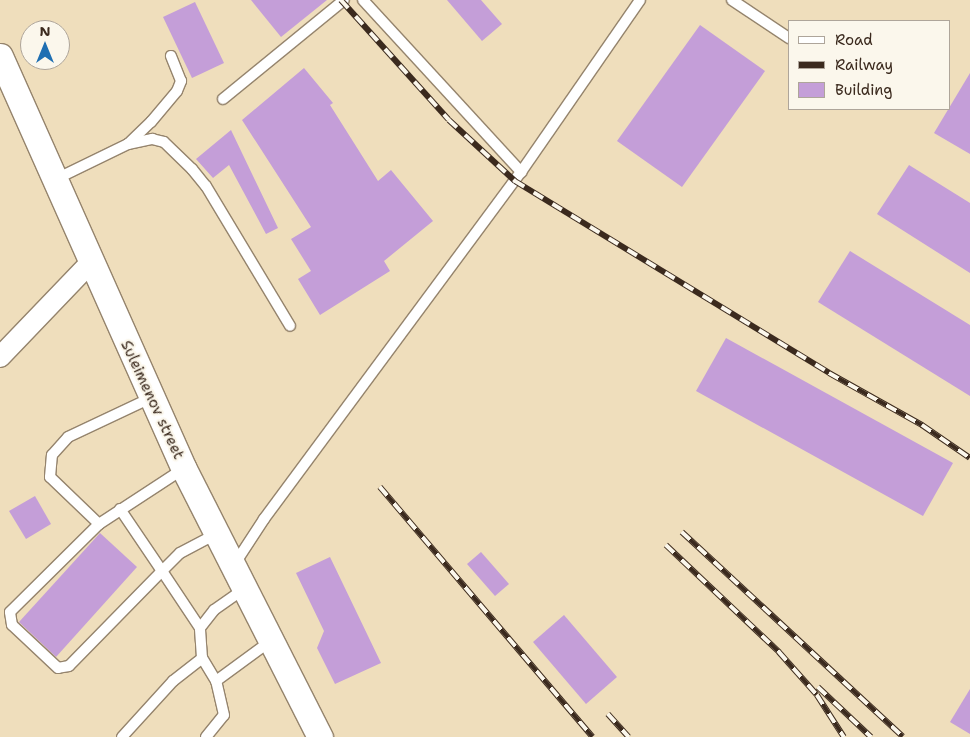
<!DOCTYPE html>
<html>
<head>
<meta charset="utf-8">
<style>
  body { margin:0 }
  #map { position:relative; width:970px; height:737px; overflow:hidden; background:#efdebc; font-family:"Shantell Sans",sans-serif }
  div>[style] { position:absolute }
  .building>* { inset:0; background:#c49ed8 }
  .roads { filter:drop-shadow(1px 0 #95846d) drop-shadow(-1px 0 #95846d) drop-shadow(0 1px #95846d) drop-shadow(0 -1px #95846d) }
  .service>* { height:10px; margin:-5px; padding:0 5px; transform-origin:5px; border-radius:5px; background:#fff }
  .minor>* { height:20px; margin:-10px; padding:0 10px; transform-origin:10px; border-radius:10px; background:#fff }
  .tertiary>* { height:25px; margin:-12.5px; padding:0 12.5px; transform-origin:12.5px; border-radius:12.5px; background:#fff }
  .rail>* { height:5.5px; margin-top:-2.75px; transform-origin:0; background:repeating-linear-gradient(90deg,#fbf7ec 0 11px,#3b2a1e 0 22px); box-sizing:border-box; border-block:1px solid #3b2a1e }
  span { translate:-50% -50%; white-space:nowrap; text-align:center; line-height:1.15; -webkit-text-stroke:4.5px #fbf7ec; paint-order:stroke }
  .street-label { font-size:15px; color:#3b2a1e }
  .legend { position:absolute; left:788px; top:20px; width:162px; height:90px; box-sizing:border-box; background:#fbf7ec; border:1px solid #aea59a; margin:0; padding:6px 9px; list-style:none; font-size:15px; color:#3b2a1e }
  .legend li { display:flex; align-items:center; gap:10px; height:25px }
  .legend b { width:25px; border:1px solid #aea59a }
  .north { position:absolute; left:20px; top:20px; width:50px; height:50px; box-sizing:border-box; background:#fbf7ec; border:1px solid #aea59a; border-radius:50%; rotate:0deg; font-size:14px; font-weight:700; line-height:20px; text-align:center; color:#3b2a1e }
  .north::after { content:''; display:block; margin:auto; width:18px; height:22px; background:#1f6fb2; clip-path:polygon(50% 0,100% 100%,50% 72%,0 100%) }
</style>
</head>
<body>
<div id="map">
  <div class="building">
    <i style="clip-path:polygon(251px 0,327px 0,281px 37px)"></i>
    <i style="clip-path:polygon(447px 0,481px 0,502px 24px,482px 41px)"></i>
    <i style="clip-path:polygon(195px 2px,224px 63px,192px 78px,163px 17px)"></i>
    <i style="clip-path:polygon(700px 25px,765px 71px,682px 187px,617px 141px)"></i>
    <i style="clip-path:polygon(304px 68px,333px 103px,330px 105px,378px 181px,391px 170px,433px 221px,384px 261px,390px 271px,320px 315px,298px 279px,311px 271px,291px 239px,311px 227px,242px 120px)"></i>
    <i style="clip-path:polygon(970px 73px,970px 154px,934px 133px)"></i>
    <i style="clip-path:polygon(231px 130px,278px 228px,266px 234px,229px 165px,213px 178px,196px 159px)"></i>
    <i style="clip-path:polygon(909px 165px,970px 203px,970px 273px,877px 214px)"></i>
    <i style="clip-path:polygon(850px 251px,970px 325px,970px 396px,818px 302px)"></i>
    <i style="clip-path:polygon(726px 338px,953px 463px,923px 516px,696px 391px)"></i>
    <i style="clip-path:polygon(35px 496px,51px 524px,26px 539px,9px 511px)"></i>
    <i style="clip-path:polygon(100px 533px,137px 567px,56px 657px,19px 622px)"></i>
    <i style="clip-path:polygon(481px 552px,509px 584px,495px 596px,467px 564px)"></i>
    <i style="clip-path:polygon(330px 557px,381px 663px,335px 684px,317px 648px,324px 631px,296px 573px)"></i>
    <i style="clip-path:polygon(564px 615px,617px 677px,586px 704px,533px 642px)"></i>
    <i style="clip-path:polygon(970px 689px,970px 734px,950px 722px)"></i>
  </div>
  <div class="roads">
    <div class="service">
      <i style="left:363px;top:0;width:234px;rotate:47.4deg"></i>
      <i style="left:732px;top:0;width:69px;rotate:33.7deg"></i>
      <i style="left:223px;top:99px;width:156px;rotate:-39.3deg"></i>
      <i style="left:128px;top:144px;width:25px;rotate:-12deg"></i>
      <i style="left:152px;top:139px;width:12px;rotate:14deg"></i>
      <i style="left:164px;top:142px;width:39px;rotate:44deg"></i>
      <i style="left:192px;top:169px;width:22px;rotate:51deg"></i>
      <i style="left:206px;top:186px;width:163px;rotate:59deg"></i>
      <i style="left:56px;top:179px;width:80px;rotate:-25.9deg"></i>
      <i style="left:128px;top:144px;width:32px;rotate:-44deg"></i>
      <i style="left:151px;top:122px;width:40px;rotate:-50deg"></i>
      <i style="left:177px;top:91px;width:11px;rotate:-68deg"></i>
      <i style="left:181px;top:81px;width:27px;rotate:-112deg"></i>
      <i style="left:120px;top:509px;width:75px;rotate:55.9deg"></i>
      <i style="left:162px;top:571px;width:133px;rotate:134.4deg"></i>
      <i style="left:69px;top:666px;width:11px;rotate:170deg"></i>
      <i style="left:58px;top:668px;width:63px;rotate:-136.9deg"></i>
      <i style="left:12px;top:625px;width:13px;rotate:-99deg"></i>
      <i style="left:10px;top:612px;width:125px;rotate:-44.7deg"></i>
      <i style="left:99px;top:524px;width:68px;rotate:-136.2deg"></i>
      <i style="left:50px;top:477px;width:22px;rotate:-85deg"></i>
      <i style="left:52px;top:455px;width:24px;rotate:-48deg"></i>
      <i style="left:68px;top:437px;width:92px;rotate:-25.2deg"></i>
      <i style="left:99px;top:524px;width:100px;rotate:-33.2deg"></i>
      <i style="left:234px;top:565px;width:55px;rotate:-56.9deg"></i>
      <i style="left:264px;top:519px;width:432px;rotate:-53.5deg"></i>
      <i style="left:521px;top:172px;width:209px;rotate:-55.3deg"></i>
      <i style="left:200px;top:628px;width:23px;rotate:-52deg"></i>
      <i style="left:214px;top:610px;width:37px;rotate:-35deg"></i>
      <i style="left:216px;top:681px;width:66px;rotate:-36.3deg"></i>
      <i style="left:122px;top:737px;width:76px;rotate:-47.7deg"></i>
      <i style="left:173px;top:681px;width:37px;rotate:-38deg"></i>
      <i style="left:206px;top:737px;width:28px;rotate:-51deg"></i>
      <i style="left:224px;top:715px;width:35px;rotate:-103deg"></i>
      <i style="left:216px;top:681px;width:27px;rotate:-121deg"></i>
      <i style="left:202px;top:658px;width:30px;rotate:-94deg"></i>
      <i style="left:200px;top:628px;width:69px;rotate:-123.7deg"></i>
      <i style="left:162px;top:571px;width:25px;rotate:-45deg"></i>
      <i style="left:180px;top:553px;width:41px;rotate:-27.8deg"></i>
    </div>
    <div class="minor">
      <i style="left:0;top:357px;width:130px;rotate:-46.2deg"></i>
    </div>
    <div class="tertiary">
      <i style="left:0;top:56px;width:452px;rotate:66deg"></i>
      <i style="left:184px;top:469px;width:301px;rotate:63.1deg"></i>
    </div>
  </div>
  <div class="rail">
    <i style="left:341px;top:0;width:161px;rotate:48deg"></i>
    <i style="left:449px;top:120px;width:90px;rotate:42.7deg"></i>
    <i style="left:515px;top:181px;width:368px;rotate:31.4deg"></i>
    <i style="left:829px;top:373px;width:107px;rotate:29.2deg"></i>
    <i style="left:922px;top:425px;width:58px;rotate:34.5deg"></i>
    <i style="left:380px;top:487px;width:328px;rotate:49.6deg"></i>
    <i style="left:682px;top:532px;width:301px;rotate:42.8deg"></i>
    <i style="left:666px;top:545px;width:156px;rotate:43.4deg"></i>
    <i style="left:779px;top:652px;width:57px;rotate:48.5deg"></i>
    <i style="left:817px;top:695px;width:50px;rotate:57.3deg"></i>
    <i style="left:818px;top:687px;width:73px;rotate:43.3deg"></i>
    <i style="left:608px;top:714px;width:31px;rotate:48deg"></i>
  </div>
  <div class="street-label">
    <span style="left:152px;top:400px;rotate:65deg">Suleimenov street</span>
  </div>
  <ul class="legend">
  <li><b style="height:6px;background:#fff"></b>Road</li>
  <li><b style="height:6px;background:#3b2a1e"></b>Railway</li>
  <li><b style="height:14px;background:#c49ed8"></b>Building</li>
  </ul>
  <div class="north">N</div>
</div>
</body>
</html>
